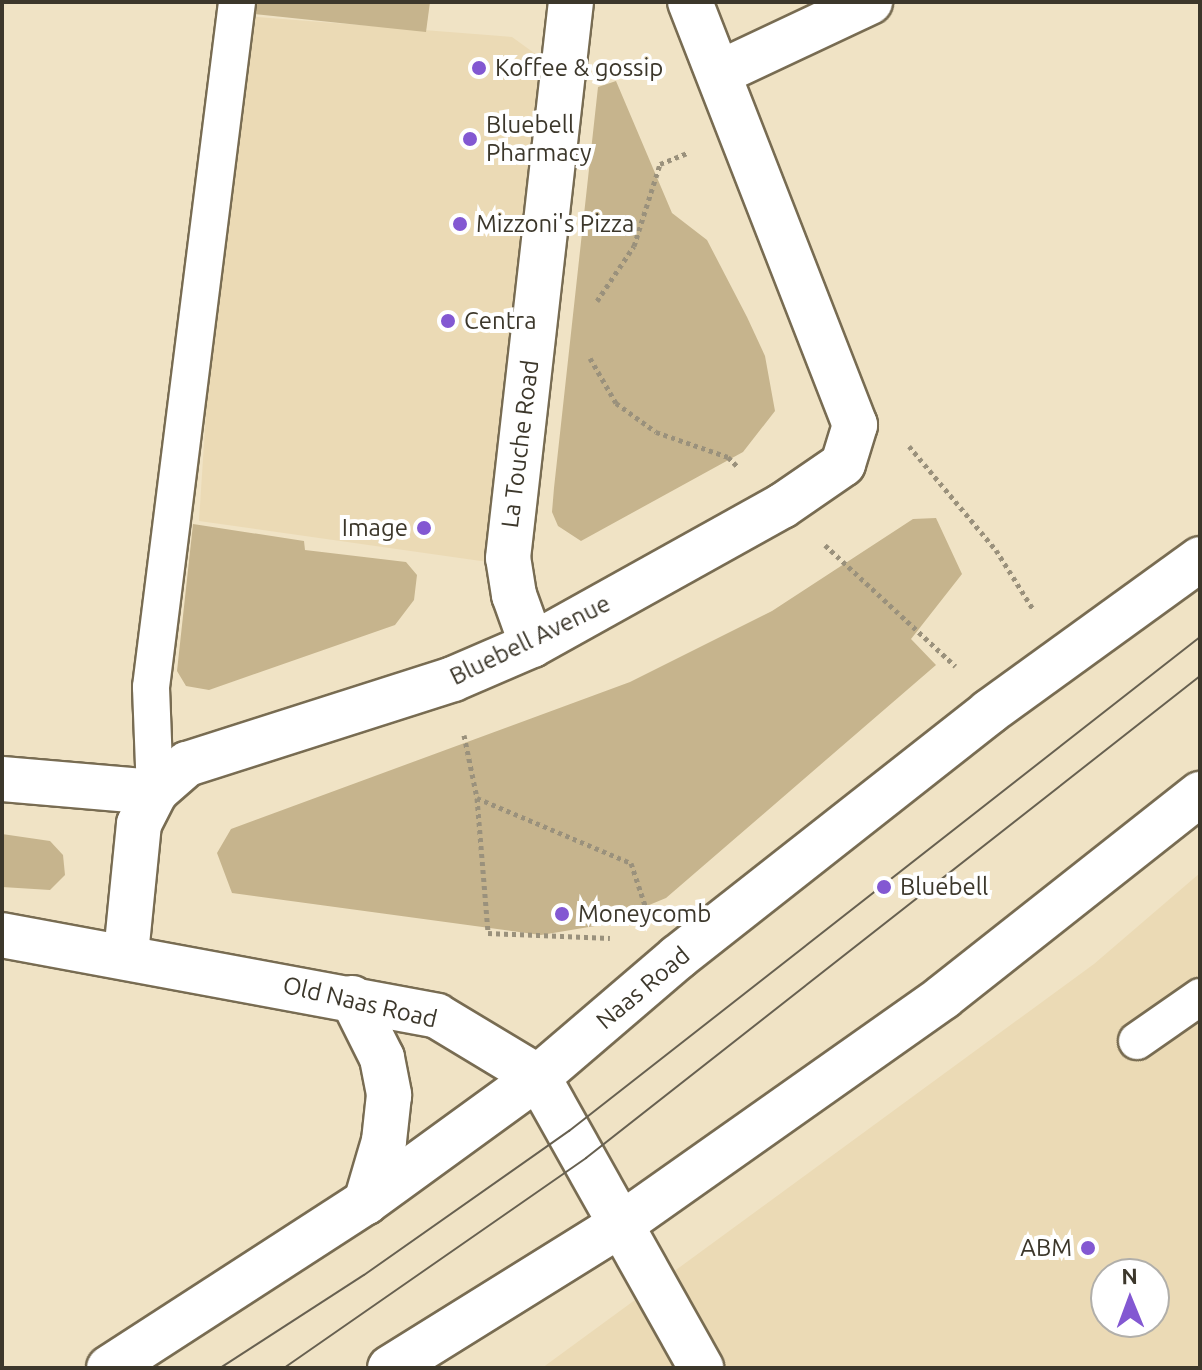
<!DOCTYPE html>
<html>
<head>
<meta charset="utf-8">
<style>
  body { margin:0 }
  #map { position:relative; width:1202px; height:1370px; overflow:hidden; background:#f0e3c5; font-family:Ubuntu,sans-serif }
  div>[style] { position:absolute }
  .built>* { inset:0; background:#ebdab5 }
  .green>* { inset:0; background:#c6b48d }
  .path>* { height:5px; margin-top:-2.5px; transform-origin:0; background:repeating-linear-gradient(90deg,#9a917c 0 4px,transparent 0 8px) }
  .roads { filter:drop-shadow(2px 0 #786c52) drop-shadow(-2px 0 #786c52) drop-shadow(0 2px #786c52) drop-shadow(0 -2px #786c52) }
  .service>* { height:36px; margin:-18px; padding:0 18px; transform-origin:18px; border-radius:18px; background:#fff }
  .minor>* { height:44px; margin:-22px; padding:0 22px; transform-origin:22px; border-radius:22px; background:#fff }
  .secondary>* { height:44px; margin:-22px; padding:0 22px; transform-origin:22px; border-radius:22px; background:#fff }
  .tram>* { height:2px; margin:-1px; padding:0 1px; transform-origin:1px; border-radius:1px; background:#676050 }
  .dots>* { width:22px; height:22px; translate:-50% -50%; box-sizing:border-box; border:4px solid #fff; border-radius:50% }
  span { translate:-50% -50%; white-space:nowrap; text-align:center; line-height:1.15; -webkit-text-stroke:8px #fff; paint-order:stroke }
  .poi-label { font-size:24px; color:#3c372b }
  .left { translate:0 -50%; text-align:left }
  .right { translate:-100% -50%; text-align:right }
  .street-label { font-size:24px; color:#3c372b }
  .frame { position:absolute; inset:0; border:4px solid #3c372b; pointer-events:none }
  .north { position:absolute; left:1090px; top:1258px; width:80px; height:80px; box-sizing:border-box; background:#fff; border:2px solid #b1afaa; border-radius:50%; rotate:359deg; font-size:22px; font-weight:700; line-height:32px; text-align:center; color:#3c372b }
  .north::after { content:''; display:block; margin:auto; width:28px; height:36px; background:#8358d2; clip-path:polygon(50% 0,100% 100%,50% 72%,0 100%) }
</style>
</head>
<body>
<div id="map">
  <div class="built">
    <i style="clip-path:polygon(245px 16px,512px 37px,566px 76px,495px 563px,199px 521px,209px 367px)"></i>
    <i style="clip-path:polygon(evenodd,1200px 873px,1200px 1368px,542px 1368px,1094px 964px,1200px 873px,1106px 1274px,1154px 1274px,1154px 1322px,1106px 1322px,1106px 1274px)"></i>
  </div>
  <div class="green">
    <i style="clip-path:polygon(255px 2px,430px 2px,426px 32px,253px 14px)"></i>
    <i style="clip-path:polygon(616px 81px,672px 213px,707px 240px,747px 317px,765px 356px,775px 411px,743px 452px,581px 541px,558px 526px,552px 512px,554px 488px,598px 87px)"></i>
    <i style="clip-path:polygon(936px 518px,962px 574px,911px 639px,936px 665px,666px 898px,601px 925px,541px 935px,232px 893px,217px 853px,231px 829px,630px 682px,772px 611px,913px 519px)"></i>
    <i style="clip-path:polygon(193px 524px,304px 541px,305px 550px,406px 562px,417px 575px,414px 600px,395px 625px,209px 690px,186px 686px,177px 671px)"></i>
    <i style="clip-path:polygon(2px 834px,50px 841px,63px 855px,65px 875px,50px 890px,2px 887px)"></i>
  </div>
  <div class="path">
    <i style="left:597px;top:301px;width:66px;rotate:-56.1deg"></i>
    <i style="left:634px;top:246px;width:86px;rotate:-72.4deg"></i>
    <i style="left:660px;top:164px;width:29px;rotate:-22deg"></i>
    <i style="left:590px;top:358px;width:52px;rotate:60deg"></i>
    <i style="left:616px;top:403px;width:49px;rotate:35.9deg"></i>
    <i style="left:656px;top:432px;width:76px;rotate:19.1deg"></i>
    <i style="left:728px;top:457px;width:13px;rotate:45deg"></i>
    <i style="left:909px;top:446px;width:136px;rotate:50.1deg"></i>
    <i style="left:996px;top:550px;width:70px;rotate:57.9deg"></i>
    <i style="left:825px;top:545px;width:178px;rotate:42.9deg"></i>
    <i style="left:464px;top:735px;width:64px;rotate:78.3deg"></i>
    <i style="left:477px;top:798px;width:167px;rotate:22.9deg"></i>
    <i style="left:631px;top:863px;width:47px;rotate:71.6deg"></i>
    <i style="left:477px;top:798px;width:135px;rotate:85.3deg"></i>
    <i style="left:488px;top:933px;width:122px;rotate:2.3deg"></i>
  </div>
  <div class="roads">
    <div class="service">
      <i style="left:155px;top:792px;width:105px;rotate:-92.2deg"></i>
      <i style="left:151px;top:687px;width:690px;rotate:-82.84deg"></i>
      <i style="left:1137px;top:1041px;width:77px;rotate:-34.9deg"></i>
    </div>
    <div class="minor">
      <i style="left:719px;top:73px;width:167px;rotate:-25.2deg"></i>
      <i style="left:532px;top:645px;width:53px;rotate:-109.8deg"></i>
      <i style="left:514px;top:595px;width:37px;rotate:-99deg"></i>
      <i style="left:508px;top:558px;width:560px;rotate:-83.54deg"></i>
      <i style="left:2px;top:779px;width:154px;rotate:4.9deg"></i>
      <i style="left:2px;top:935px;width:442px;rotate:10.5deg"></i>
      <i style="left:437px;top:1016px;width:118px;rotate:31.1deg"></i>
      <i style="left:538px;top:1077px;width:334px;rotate:60.7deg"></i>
      <i style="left:126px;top:954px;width:131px;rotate:-84.3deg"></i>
      <i style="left:139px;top:824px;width:36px;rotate:-63deg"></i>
      <i style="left:155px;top:792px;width:43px;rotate:-41.2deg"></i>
      <i style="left:187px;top:764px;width:279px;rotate:-17.7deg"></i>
      <i style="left:453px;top:679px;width:86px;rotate:-23.3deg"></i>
      <i style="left:532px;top:645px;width:286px;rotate:-29.1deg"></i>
      <i style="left:782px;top:506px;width:74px;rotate:-34.5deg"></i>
      <i style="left:843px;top:464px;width:41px;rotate:-72.9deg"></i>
      <i style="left:855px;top:425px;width:454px;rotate:-111.3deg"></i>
    </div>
    <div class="secondary">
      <i style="left:352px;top:998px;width:67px;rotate:63.4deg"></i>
      <i style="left:382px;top:1058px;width:38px;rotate:79deg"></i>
      <i style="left:389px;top:1095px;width:46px;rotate:96.2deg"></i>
      <i style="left:384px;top:1141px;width:64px;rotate:106.4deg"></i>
      <i style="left:109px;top:1368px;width:306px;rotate:-32.9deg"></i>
      <i style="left:366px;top:1202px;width:213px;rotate:-36deg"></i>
      <i style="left:538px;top:1077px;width:184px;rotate:-40.6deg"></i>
      <i style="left:678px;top:957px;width:396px;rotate:-38.2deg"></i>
      <i style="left:989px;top:712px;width:261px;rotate:-35.9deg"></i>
      <i style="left:390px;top:1368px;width:274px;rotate:-31.9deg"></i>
      <i style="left:623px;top:1223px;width:392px;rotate:-35.2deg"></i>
      <i style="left:943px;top:997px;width:328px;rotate:-38.3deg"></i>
    </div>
  </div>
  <div class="tram">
    <i style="left:220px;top:1368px;width:171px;rotate:-32.9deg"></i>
    <i style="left:364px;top:1275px;width:251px;rotate:-35.1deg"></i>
    <i style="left:569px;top:1131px;width:801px;rotate:-38.06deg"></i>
    <i style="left:284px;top:1368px;width:368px;rotate:-34.8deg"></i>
    <i style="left:586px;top:1158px;width:781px;rotate:-38.13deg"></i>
  </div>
  <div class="dots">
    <i style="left:479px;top:68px;background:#8358d2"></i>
    <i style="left:470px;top:139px;background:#8358d2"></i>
    <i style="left:460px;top:224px;background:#8358d2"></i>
    <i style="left:448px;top:321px;background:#8358d2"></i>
    <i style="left:424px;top:528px;background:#8358d2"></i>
    <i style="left:884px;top:887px;background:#8358d2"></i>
    <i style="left:562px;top:914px;background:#8358d2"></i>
    <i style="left:1088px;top:1248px;background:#8358d2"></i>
  </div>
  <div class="poi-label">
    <span class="left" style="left:495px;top:68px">Koffee &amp; gossip</span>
    <span class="left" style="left:486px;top:139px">Bluebell<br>Pharmacy</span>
    <span class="left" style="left:476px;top:224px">Mizzoni's Pizza</span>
    <span class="left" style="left:464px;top:321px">Centra</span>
    <span class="right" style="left:408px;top:528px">Image</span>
    <span class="left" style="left:900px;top:887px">Bluebell</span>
    <span class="left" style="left:578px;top:914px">Moneycomb</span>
    <span class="right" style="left:1072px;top:1248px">ABM</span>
  </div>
  <div class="street-label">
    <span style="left:520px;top:444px;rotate:-83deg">La Touche Road</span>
    <span style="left:530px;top:640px;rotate:-26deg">Bluebell Avenue</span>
    <span style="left:643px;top:988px;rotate:-40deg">Naas Road</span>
    <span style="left:360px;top:1002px;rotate:13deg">Old Naas Road</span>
  </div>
  <div class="frame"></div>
  <div class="north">N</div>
</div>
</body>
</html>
